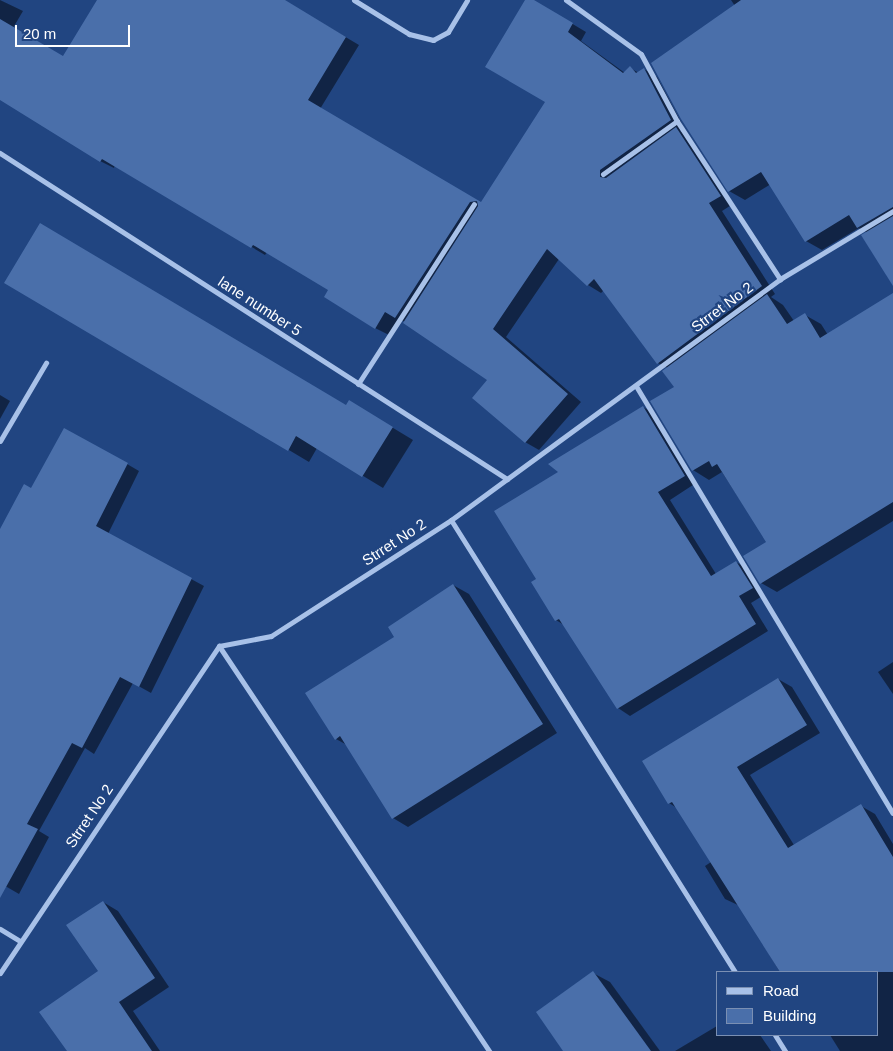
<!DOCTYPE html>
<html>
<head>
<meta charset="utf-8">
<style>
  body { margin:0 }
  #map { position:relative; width:893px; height:1051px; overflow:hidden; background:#214581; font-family:Arial,sans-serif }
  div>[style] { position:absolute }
  .shadow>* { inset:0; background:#0007 }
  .building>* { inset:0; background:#4a6faa }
  .minor>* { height:5px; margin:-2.5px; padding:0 2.5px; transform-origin:2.5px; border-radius:2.5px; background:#a8c1e8 }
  span { translate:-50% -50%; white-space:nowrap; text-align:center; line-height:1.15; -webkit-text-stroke:4.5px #214581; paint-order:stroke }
  .street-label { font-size:15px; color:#fff }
  .legend { position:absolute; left:716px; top:971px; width:162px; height:65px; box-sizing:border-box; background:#214581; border:1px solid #7a8fb3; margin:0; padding:6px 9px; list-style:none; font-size:15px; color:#fff }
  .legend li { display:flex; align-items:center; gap:10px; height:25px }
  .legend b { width:25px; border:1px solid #7a8fb3 }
  .scale { position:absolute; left:15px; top:25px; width:115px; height:22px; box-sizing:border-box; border:2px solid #fff; border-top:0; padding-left:6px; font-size:15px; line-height:18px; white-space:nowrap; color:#fff; -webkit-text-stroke:4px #214581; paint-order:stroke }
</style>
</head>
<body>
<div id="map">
  <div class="shadow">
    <i style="clip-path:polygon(0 0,23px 11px,13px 28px,64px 58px,98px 0,283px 0,359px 45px,320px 109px,481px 204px,547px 101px,526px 0,541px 5px,586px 32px,581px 41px,625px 73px,630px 68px,639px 73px,644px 69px,657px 77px,684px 128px,680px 131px,689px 136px,733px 204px,722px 211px,775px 294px,771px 297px,783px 305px,794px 321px,805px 315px,821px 324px,828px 335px,893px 295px,893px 521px,777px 592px,761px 583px,768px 543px,722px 472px,709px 480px,693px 470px,652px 402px,676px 387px,668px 368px,658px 363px,604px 290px,601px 293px,588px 285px,559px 259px,506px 337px,581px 402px,539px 450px,525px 442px,489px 380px,405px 322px,399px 319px,389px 335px,375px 328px,330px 289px,267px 252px,265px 255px,115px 165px,114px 168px,100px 161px,0 85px)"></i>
    <i style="clip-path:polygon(731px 0,893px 0,893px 284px,868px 233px,859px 228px,822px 250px,806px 241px,771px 184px,745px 200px,729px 191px,735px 6px)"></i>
    <i style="clip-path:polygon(6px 282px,370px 414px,413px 440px,383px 488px,317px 448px,309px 462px)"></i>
    <i style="clip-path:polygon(0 395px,10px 401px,0 419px)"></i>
    <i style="clip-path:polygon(643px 407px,655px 414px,696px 483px,670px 500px,716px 574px,736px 562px,748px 569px,764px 595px,751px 603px,768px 631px,630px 716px,618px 708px,564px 625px,556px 620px,538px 580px,561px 472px)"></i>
    <i style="clip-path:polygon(127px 464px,139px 471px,108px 534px,204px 586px,151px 693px,133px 683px,94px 754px,85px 748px,39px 831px,49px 837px,19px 894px,0 883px,0 532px,32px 490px)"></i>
    <i style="clip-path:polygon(453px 585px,469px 594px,557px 733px,408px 827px,393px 818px,347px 745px,336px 739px)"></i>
    <i style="clip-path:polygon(893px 662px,893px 694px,878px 672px)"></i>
    <i style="clip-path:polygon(778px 679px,792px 687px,820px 733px,750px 775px,794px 845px,861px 806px,875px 814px,893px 844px,893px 1051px,840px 1051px,830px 1035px,877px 1035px,877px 972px,780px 972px,740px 906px,725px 899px,705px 866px,711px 862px,677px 808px,669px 803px)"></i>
    <i style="clip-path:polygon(103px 902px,118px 911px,169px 987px,133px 1011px,160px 1051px,73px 1051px,99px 971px)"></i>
    <i style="clip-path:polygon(593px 973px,610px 982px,660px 1051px,565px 1051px)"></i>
    <i style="clip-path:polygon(717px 1026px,717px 1035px,760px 1035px,771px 1051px,675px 1051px)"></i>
  </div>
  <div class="building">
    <i style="clip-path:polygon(97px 0,285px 0,346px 37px,308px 100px,481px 202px,545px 102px,485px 67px,525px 0,534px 0,573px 23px,568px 32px,623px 73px,630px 66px,636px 73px,644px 68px,671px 120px,600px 170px,600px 177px,606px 178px,676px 127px,721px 196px,709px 203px,762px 286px,657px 364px,594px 279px,587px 286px,547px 249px,493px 329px,568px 394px,525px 443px,472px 398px,487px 380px,403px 323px,478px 206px,477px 201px,470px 202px,395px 318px,385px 312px,375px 329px,324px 297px,328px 290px,253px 245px,251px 248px,102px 159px,100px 162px,0 100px,0 19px,63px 56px)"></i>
    <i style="clip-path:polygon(741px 0,893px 0,893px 207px,857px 228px,849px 215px,805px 242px,761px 172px,728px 192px,681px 119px,651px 63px)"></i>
    <i style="clip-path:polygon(893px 216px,893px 286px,861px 235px)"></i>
    <i style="clip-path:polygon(40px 223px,346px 405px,349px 400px,393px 427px,362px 477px,296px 436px,288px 451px,4px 283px)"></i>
    <i style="clip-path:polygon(893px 293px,893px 502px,760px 584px,743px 556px,766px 542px,717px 464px,712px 467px,709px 461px,692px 471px,650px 401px,674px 387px,662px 371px,767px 294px,787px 324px,805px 313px,820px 338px)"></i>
    <i style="clip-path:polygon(643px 406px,685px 476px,658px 492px,711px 576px,736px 561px,753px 588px,739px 596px,756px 624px,617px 709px,559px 619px,555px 621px,531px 582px,536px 579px,494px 511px,558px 472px,548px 464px)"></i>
    <i style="clip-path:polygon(64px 428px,128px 463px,96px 526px,192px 578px,139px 687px,120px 677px,82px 748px,72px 743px,27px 824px,38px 829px,0 898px,0 529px,24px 484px,31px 488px)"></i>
    <i style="clip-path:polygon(453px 584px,543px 724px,392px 819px,340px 736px,335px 740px,305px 693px,394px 637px,388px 627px)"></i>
    <i style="clip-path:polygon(778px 678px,807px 725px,737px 767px,788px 848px,861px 804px,893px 857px,893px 972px,780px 972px,672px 802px,668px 804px,642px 761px)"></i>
    <i style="clip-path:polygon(103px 901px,155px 978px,119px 1002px,152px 1051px,67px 1051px,39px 1012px,98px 971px,66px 925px)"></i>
    <i style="clip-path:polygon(593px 971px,651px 1051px,563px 1051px,536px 1012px)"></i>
  </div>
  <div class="minor">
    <i style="left:354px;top:0;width:65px;rotate:31.7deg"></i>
    <i style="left:409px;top:34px;width:25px;rotate:14deg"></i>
    <i style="left:433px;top:40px;width:17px;rotate:-28deg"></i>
    <i style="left:448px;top:32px;width:37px;rotate:-59deg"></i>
    <i style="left:566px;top:0;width:92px;rotate:35.8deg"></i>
    <i style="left:641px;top:54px;width:76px;rotate:61.8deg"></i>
    <i style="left:677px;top:121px;width:189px;rotate:56.9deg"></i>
    <i style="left:0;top:153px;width:603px;rotate:32.74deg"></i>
    <i style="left:603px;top:174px;width:91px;rotate:-35.6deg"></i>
    <i style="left:358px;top:384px;width:214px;rotate:-57.2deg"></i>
    <i style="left:636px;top:386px;width:498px;rotate:59deg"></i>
    <i style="left:0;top:441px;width:91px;rotate:-59.5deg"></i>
    <i style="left:451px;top:520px;width:534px;rotate:57.86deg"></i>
    <i style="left:219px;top:646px;width:487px;rotate:56.3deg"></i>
    <i style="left:0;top:929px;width:23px;rotate:31deg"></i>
    <i style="left:0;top:973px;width:394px;rotate:-56.2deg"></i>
    <i style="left:219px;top:646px;width:53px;rotate:-10.9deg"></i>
    <i style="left:271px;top:636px;width:214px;rotate:-32.8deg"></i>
    <i style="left:451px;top:520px;width:408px;rotate:-36.2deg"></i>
    <i style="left:780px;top:279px;width:132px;rotate:-31deg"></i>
    <i style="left:775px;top:1035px;width:19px;rotate:58deg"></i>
  </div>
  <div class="street-label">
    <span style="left:260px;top:306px;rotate:33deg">lane number 5</span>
    <span style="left:722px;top:307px;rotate:-37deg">Strret No 2</span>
    <span style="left:394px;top:542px;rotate:-33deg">Strret No 2</span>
    <span style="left:89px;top:816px;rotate:-56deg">Strret No 2</span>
  </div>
  <ul class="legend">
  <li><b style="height:6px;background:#a8c1e8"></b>Road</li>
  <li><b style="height:14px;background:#4a6faa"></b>Building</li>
  </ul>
  <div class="scale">20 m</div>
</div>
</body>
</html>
